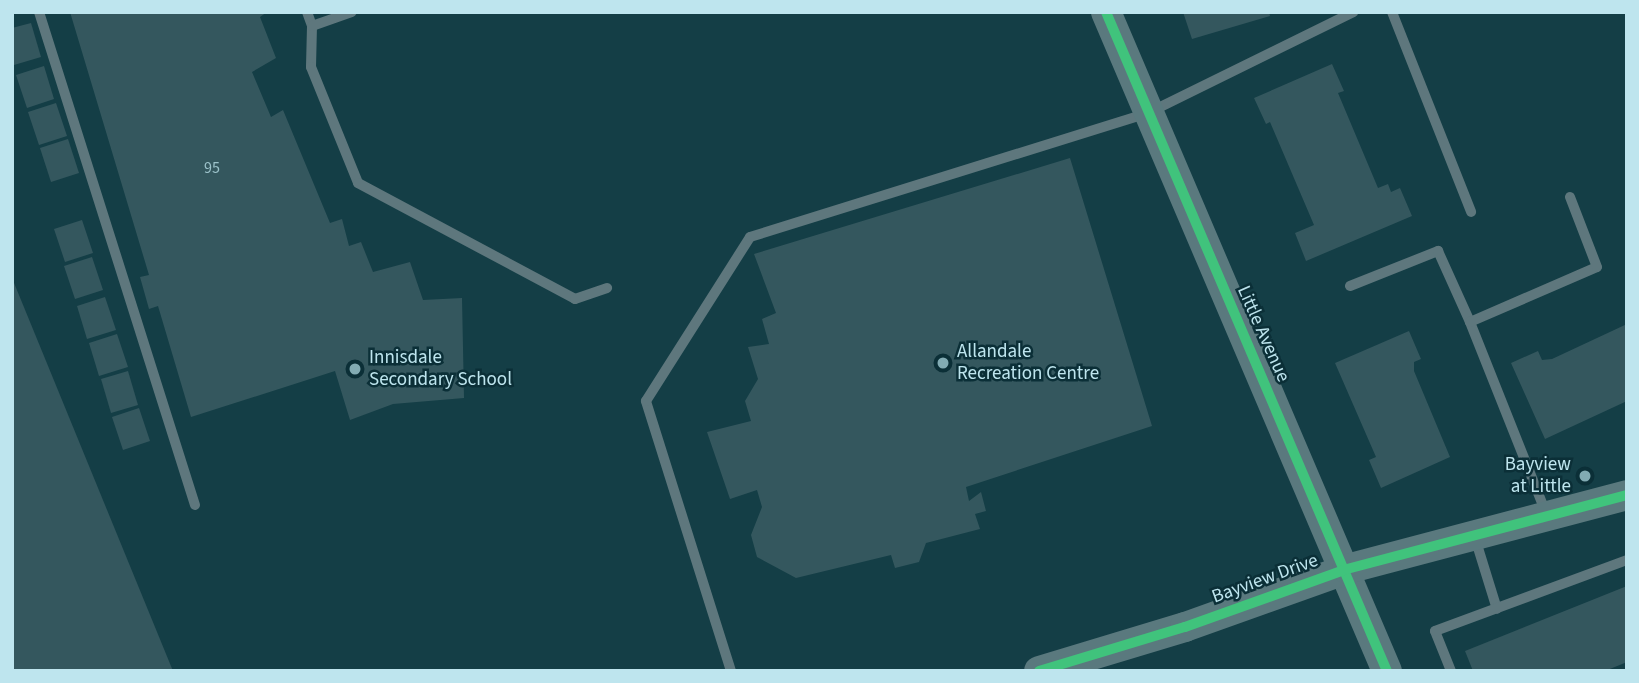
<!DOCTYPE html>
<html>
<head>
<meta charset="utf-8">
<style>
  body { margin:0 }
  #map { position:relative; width:1639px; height:683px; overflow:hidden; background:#143e46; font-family:"Source Sans 3",sans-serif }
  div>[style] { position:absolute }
  .building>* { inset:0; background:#34575e }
  .lane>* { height:10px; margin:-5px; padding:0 5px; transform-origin:5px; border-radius:5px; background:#5e777d }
  .secondary>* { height:30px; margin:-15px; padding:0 15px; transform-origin:15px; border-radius:15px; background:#5a797e }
  .cycleway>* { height:10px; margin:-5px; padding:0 5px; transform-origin:5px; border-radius:5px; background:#40c37c }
  .dots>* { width:19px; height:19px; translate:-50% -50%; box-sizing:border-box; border:4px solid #0b2f37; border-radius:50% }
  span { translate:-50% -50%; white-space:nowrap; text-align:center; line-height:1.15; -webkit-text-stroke:5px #0b2f37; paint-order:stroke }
  .number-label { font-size:16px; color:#9cc2ca }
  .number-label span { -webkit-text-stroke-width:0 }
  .street-label { font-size:19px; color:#bee5ee }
  .poi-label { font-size:19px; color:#bee5ee }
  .left { translate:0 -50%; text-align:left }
  .right { translate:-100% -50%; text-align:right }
  .frame { position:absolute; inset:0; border:14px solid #bee5ee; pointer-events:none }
</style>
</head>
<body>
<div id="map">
  <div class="building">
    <i style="clip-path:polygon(70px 12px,267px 12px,260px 17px,276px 58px,252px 72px,271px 117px,283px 110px,330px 223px,342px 219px,349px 246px,361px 242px,373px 272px,410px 262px,423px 300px,462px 298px,464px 398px,393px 404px,350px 420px,335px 371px,191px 417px,158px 306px,149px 309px,140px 277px,149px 275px)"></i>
    <i style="clip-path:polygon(1183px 12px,1269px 12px,1270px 16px,1192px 39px)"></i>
    <i style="clip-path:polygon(31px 23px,41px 57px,14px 65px,12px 28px)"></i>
    <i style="clip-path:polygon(1332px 64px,1344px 91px,1338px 93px,1378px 188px,1388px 184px,1391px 192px,1400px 188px,1412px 216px,1306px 261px,1295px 233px,1314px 225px,1270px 122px,1266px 124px,1254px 98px)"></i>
    <i style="clip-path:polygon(44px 66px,54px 99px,27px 108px,16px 75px)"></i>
    <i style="clip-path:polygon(56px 103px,67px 136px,39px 145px,28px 112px)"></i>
    <i style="clip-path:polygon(68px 139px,79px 173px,51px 182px,40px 148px)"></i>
    <i style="clip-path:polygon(1070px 158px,1152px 426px,966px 487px,969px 501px,981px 492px,986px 511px,975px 514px,980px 529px,926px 543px,919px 562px,895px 568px,891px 555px,796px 578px,757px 557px,751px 535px,762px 507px,757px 490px,730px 499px,707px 432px,751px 421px,745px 401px,758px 379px,748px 347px,769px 344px,762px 319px,776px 313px,754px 254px)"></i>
    <i style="clip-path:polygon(82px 220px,93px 253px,65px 262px,54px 229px)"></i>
    <i style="clip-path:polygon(92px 257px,103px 290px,75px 299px,64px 266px)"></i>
    <i style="clip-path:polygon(12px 278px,173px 671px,12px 671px)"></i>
    <i style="clip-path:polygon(105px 297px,116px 330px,87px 339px,77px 306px)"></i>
    <i style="clip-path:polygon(1627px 324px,1627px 401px,1545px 439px,1511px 363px,1538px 351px,1542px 360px,1552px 359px)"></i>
    <i style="clip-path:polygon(1409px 331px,1421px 359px,1414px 362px,1414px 371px,1450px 457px,1381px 488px,1369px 460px,1376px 457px,1335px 363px)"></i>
    <i style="clip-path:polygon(117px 334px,128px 367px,99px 376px,89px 343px)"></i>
    <i style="clip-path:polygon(128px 371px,138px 405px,111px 413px,101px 379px)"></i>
    <i style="clip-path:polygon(139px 408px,150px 441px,123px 450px,112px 417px)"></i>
    <i style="clip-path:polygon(1627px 586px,1627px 662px,1605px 671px,1473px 671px,1465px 651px)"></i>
  </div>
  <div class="lane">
    <i style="left:39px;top:12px;width:517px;rotate:72.44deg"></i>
    <i style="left:307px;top:12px;width:15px;rotate:70deg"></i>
    <i style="left:312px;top:26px;width:41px;rotate:91.4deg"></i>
    <i style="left:311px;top:67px;width:125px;rotate:67.9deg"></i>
    <i style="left:358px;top:183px;width:246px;rotate:28.1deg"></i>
    <i style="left:575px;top:299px;width:34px;rotate:-19deg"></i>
    <i style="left:1392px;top:12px;width:215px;rotate:68.4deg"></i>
    <i style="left:312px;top:26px;width:42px;rotate:-19.3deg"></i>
    <i style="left:1350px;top:286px;width:95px;rotate:-21.7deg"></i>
    <i style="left:1438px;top:251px;width:78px;rotate:65.7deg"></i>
    <i style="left:1546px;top:513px;width:206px;rotate:-111.7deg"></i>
    <i style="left:1470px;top:322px;width:138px;rotate:-23.4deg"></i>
    <i style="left:1597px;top:267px;width:75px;rotate:-111.1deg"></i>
    <i style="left:1475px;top:538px;width:74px;rotate:72.8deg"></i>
    <i style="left:731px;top:671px;width:283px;rotate:-107.5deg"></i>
    <i style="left:646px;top:401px;width:194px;rotate:-57.6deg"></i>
    <i style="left:750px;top:237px;width:417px;rotate:-17.3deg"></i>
    <i style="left:1148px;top:113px;width:229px;rotate:-26.2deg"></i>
    <i style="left:1451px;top:671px;width:43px;rotate:-111.8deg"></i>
    <i style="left:1435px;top:631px;width:205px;rotate:-20.3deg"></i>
  </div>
  <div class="secondary">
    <i style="left:1106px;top:12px;width:716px;rotate:66.91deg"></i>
    <i style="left:1039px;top:671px;width:152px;rotate:-16.8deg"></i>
    <i style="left:1185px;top:627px;width:172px;rotate:-19.7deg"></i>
    <i style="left:1347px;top:569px;width:290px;rotate:-14.8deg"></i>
  </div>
  <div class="cycleway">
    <i style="left:1106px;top:12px;width:716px;rotate:66.91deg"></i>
    <i style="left:1039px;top:671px;width:152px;rotate:-16.8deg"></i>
    <i style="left:1185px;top:627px;width:172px;rotate:-19.7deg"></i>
    <i style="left:1347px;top:569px;width:290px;rotate:-14.8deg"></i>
  </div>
  <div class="dots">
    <i style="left:943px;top:363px;background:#82abb3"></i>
    <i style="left:355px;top:369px;background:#82abb3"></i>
    <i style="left:1585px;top:476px;background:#82abb3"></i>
  </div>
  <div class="number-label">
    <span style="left:212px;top:168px">95</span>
  </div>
  <div class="street-label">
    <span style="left:1263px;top:334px;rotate:66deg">Little Avenue</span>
    <span style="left:1265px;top:579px;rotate:-20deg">Bayview Drive</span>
  </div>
  <div class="poi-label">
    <span class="left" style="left:957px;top:363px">Allandale<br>Recreation Centre</span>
    <span class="left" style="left:369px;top:369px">Innisdale<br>Secondary School</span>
    <span class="right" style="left:1571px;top:476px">Bayview<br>at Little</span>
  </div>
  <div class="frame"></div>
</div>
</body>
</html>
